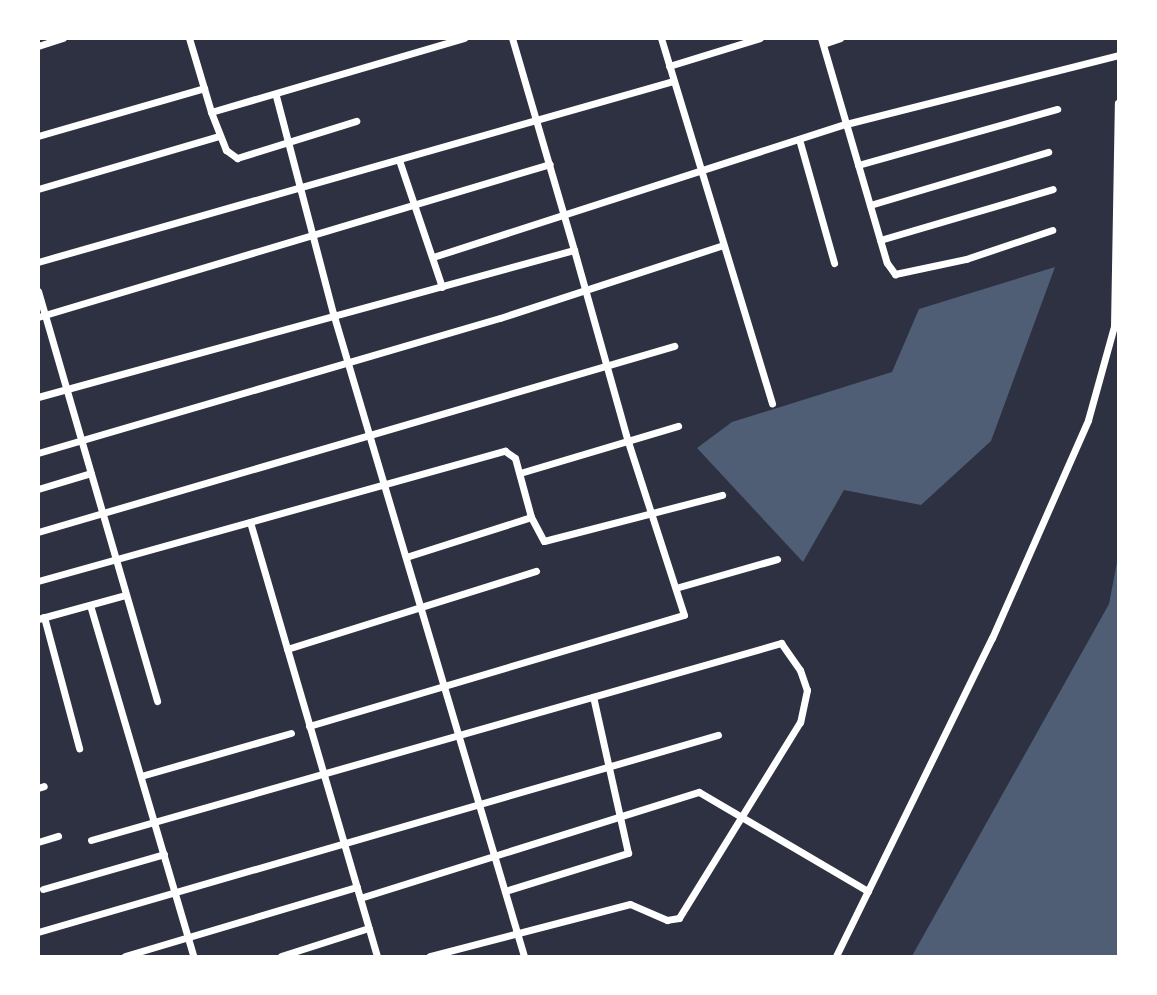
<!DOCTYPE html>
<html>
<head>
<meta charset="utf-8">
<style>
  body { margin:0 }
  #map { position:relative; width:1157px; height:995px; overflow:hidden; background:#2d3142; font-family:Quicksand,sans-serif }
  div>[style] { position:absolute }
  .water>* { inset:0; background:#4f5d75 }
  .minor>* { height:7px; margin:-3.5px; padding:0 3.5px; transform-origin:3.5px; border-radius:3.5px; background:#fff }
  span { translate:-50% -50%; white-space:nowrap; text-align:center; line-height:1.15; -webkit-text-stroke:5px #fff; paint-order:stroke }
  .frame { position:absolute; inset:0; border:40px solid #fff; pointer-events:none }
</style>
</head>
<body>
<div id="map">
  <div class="water">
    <i style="clip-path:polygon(1055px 267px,991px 441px,921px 505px,844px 490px,803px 562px,697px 448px,732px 422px,892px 372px,919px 309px)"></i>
    <i style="clip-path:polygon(1118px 557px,1118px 956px,912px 956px,1109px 604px)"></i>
  </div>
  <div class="minor">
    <i style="left:189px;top:38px;width:77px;rotate:73.4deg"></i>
    <i style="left:211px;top:112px;width:264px;rotate:-16.3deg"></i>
    <i style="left:661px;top:38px;width:382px;rotate:73.1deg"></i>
    <i style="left:821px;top:38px;width:234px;rotate:73.7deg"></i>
    <i style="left:887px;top:263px;width:14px;rotate:54deg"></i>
    <i style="left:895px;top:274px;width:73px;rotate:-11.9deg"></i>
    <i style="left:966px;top:259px;width:91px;rotate:-18.6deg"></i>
    <i style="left:823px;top:44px;width:18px;rotate:-19deg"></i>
    <i style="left:38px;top:46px;width:26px;rotate:-18deg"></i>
    <i style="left:669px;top:66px;width:95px;rotate:-17.1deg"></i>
    <i style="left:276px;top:96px;width:224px;rotate:75.3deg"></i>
    <i style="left:333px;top:313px;width:671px;rotate:73.46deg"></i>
    <i style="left:211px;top:112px;width:41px;rotate:68.5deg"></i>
    <i style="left:226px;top:150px;width:14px;rotate:36deg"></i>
    <i style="left:237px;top:158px;width:125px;rotate:-17.3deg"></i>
    <i style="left:38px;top:136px;width:173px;rotate:-16.1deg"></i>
    <i style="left:799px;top:139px;width:129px;rotate:74.2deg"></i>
    <i style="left:399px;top:160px;width:134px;rotate:71.3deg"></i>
    <i style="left:858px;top:165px;width:207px;rotate:-15.7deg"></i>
    <i style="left:38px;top:189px;width:189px;rotate:-16.3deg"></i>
    <i style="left:870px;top:205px;width:186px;rotate:-16.6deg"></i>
    <i style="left:880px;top:240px;width:180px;rotate:-16.4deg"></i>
    <i style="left:433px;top:257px;width:434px;rotate:-17.9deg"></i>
    <i style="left:846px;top:124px;width:281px;rotate:-14.2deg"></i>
    <i style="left:38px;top:262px;width:660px;rotate:-15.91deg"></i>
    <i style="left:38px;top:291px;width:427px;rotate:73.8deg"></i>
    <i style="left:38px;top:317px;width:534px;rotate:-16.64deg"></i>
    <i style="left:38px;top:397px;width:556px;rotate:-15.34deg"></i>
    <i style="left:574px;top:250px;width:221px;rotate:-106.3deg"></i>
    <i style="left:38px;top:453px;width:481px;rotate:-16.3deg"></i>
    <i style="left:500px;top:318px;width:235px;rotate:-18.1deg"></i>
    <i style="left:520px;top:473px;width:165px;rotate:-16.6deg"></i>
    <i style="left:38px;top:489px;width:55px;rotate:-16.8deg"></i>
    <i style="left:250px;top:522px;width:452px;rotate:73.7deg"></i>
    <i style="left:38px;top:532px;width:663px;rotate:-16.3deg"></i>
    <i style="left:406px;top:557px;width:131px;rotate:-17.7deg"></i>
    <i style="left:38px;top:581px;width:485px;rotate:-15.6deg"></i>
    <i style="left:505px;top:451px;width:12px;rotate:35deg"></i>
    <i style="left:515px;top:458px;width:61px;rotate:74.8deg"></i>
    <i style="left:531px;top:517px;width:27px;rotate:62deg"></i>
    <i style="left:544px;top:541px;width:184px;rotate:-14.5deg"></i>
    <i style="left:679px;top:587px;width:102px;rotate:-15.9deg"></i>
    <i style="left:90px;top:605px;width:366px;rotate:73.6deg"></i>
    <i style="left:44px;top:617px;width:136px;rotate:75deg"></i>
    <i style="left:38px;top:619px;width:91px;rotate:-15.3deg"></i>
    <i style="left:287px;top:649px;width:261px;rotate:-17.4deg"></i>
    <i style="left:309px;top:726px;width:391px;rotate:-16.5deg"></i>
    <i style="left:684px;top:615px;width:182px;rotate:-107.9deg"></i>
    <i style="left:628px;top:442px;width:199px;rotate:-105.7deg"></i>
    <i style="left:141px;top:776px;width:156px;rotate:-16deg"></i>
    <i style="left:38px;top:788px;width:6px;rotate:-18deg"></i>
    <i style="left:91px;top:840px;width:718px;rotate:-15.93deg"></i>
    <i style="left:781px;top:643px;width:33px;rotate:55deg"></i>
    <i style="left:800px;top:670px;width:21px;rotate:71deg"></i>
    <i style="left:807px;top:690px;width:33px;rotate:102deg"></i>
    <i style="left:800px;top:722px;width:230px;rotate:121.7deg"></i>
    <i style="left:679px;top:918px;width:12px;rotate:171deg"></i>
    <i style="left:667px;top:920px;width:40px;rotate:-156.6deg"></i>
    <i style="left:630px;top:904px;width:207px;rotate:165.4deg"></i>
    <i style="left:38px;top:842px;width:21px;rotate:-17deg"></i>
    <i style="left:43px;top:889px;width:126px;rotate:-16.1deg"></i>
    <i style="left:505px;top:891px;width:129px;rotate:-17.2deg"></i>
    <i style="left:628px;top:853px;width:160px;rotate:-102.6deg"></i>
    <i style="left:360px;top:898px;width:355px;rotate:-17.4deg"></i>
    <i style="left:699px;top:792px;width:196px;rotate:30.4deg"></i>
    <i style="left:38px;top:932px;width:708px;rotate:-16.16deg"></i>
    <i style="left:125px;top:956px;width:242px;rotate:-16.6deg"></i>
    <i style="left:281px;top:956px;width:92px;rotate:-17.7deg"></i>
    <i style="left:836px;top:956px;width:354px;rotate:-63.9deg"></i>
    <i style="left:992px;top:638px;width:238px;rotate:-66.2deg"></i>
    <i style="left:1088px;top:420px;width:98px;rotate:-74.5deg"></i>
    <i style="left:1114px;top:326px;width:223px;rotate:-89deg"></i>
  </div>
  <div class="frame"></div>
</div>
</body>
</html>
